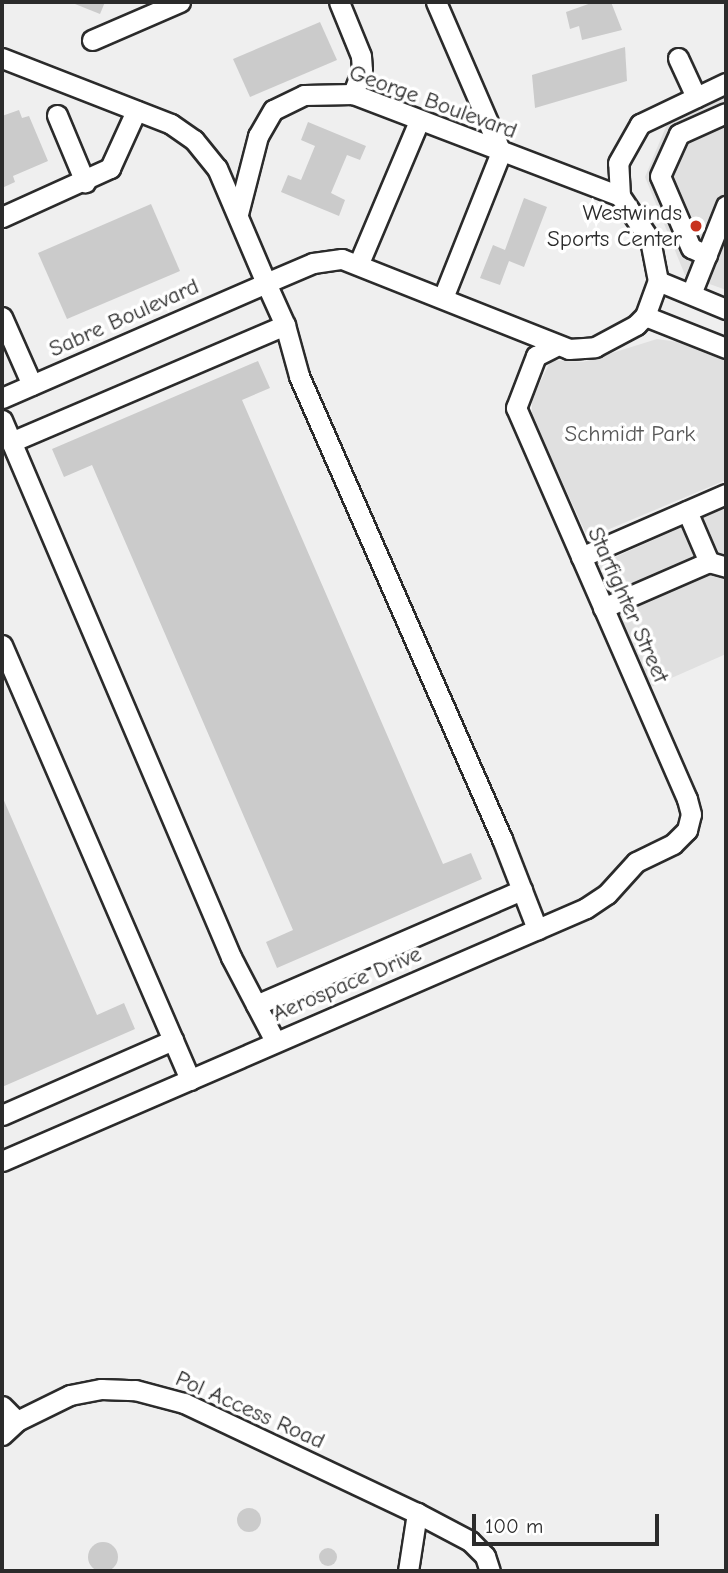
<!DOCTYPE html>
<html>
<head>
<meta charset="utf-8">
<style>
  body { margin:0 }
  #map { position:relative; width:728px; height:1573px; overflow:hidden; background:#fff; font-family:"Comic Neue",sans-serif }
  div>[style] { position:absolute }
  .built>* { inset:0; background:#efefef }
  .green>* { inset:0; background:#e0e0e0 }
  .building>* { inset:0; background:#cbcbcb }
  .round { border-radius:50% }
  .roads { filter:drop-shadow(2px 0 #2b2b2b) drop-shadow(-2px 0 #2b2b2b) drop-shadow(0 2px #2b2b2b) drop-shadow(0 -2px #2b2b2b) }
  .minor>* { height:19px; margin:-9.5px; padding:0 9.5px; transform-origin:9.5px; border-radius:9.5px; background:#fff }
  .dots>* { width:19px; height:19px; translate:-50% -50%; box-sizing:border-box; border:4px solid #fff; border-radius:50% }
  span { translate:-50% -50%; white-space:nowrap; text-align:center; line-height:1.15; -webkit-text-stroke:7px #fff; paint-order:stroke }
  .street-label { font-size:23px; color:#2b2b2b }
  .poi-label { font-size:23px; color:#2b2b2b }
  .right { translate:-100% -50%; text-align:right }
  .park-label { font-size:23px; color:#585858 }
  .frame { position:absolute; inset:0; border:4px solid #2b2b2b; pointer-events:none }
  .scale { position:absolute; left:472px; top:1514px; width:187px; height:32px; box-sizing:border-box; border:4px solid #2b2b2b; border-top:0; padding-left:9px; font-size:21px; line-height:24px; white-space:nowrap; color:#2b2b2b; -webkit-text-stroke:5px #fff; paint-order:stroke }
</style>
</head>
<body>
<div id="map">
  <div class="built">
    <i style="clip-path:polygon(2px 2px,726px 2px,726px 1571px,2px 1571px)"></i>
  </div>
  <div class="green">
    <i style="clip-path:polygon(726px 96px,726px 290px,685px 275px,645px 177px,668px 122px)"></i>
    <i style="clip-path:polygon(657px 339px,685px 343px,726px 360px,726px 480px,588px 538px,532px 416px,532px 399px,551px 360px,583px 362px)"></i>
    <i style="clip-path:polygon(726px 507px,726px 654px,651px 687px,598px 565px)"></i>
  </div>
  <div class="building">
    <i style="clip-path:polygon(70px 2px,105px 2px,100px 14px)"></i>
    <i style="clip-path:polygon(594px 2px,611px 2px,622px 30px,582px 40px,579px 26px,570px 29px,566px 12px)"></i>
    <i style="clip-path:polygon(320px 22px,337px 60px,250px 97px,233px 59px)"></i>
    <i style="clip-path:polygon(625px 47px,627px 81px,535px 108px,532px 75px)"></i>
    <i style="clip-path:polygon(19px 110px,22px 118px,29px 116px,48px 161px,13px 176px,15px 182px,2px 188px,2px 116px)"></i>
    <i style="clip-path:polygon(308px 122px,366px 146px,360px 160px,347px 155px,331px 193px,345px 200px,339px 216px,281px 192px,288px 175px,301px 180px,315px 146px,301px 140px)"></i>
    <i style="clip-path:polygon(524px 198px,547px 207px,524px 267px,509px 261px,500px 285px,480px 278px,493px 245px,505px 250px)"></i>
    <i style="clip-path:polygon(151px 204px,180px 271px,67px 319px,38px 253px)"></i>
    <i style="clip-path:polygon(258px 361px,270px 388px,242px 400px,443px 864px,471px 853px,482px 879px,277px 968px,266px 942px,293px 930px,92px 465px,64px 477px,52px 449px)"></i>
    <i style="clip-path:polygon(2px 796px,97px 1015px,124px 1003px,135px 1029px,2px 1087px)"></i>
    <i class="round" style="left:237px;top:1508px;width:24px;height:24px"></i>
    <i class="round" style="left:88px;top:1542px;width:30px;height:30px"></i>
    <i class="round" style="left:319px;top:1548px;width:18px;height:18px"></i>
  </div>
  <div class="roads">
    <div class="minor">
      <i style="left:339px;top:2px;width:58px;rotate:67.8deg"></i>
      <i style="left:361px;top:56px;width:14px;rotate:86deg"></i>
      <i style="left:362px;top:70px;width:26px;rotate:111deg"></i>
      <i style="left:436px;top:2px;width:163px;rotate:66.6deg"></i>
      <i style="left:501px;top:152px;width:157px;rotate:111.7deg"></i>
      <i style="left:92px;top:40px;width:96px;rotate:-23.4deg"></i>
      <i style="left:2px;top:58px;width:181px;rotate:21.3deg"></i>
      <i style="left:171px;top:124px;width:28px;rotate:35deg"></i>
      <i style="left:194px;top:140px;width:36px;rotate:51deg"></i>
      <i style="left:217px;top:168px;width:125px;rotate:66.9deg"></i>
      <i style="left:266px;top:283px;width:51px;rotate:-23.1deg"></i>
      <i style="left:313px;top:263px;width:29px;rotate:-8deg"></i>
      <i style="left:342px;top:259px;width:244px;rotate:21.6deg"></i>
      <i style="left:569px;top:349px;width:26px;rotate:-4deg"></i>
      <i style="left:595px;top:347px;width:47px;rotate:-28.2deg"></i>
      <i style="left:636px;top:325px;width:13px;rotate:-45deg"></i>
      <i style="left:645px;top:316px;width:37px;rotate:-70deg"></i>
      <i style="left:658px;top:281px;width:42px;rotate:-101deg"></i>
      <i style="left:650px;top:240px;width:53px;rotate:-124.3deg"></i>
      <i style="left:620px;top:196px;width:286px;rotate:-159.1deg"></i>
      <i style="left:353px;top:94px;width:49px;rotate:178.8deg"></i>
      <i style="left:304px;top:95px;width:34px;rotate:154deg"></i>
      <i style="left:273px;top:110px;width:30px;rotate:120deg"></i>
      <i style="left:258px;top:136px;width:81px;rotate:104.4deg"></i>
      <i style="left:678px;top:58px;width:43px;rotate:65.2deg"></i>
      <i style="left:57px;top:115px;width:73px;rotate:67.3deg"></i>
      <i style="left:620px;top:196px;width:33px;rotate:-93deg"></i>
      <i style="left:618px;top:163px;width:45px;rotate:-60.6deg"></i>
      <i style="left:640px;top:124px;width:95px;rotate:-25.5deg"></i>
      <i style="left:2px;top:217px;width:119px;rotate:-24.4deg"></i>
      <i style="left:110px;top:168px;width:63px;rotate:-65.5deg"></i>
      <i style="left:707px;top:255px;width:17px;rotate:-156deg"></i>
      <i style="left:691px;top:248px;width:78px;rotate:-113.3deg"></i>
      <i style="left:660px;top:176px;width:46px;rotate:-65.7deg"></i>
      <i style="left:679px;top:134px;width:51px;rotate:-24.1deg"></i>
      <i style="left:359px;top:263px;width:154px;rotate:-67.1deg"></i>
      <i style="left:658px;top:281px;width:74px;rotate:22.4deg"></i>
      <i style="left:691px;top:294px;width:95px;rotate:-68.3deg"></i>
      <i style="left:645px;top:316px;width:87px;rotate:21.6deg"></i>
      <i style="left:2px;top:317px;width:74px;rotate:66.2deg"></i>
      <i style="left:2px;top:398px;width:288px;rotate:-23.5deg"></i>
      <i style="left:266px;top:283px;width:46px;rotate:65.7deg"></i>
      <i style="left:285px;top:325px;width:53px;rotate:74.6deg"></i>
      <i style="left:299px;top:376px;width:506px;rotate:66.33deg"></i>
      <i style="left:502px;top:839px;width:97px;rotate:68.7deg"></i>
      <i style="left:2px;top:420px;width:584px;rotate:66.9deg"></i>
      <i style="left:231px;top:957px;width:95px;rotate:62.4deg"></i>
      <i style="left:11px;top:442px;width:298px;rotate:-23.1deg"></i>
      <i style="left:687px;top:511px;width:56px;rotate:66.7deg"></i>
      <i style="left:581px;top:557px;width:158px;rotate:-23.5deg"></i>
      <i style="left:603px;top:608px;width:116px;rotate:-23.5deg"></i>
      <i style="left:709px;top:562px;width:18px;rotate:16deg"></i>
      <i style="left:2px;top:645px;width:474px;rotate:66.6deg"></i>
      <i style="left:256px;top:1005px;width:290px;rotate:-23.4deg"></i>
      <i style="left:2px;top:1115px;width:187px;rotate:-23.7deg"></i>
      <i style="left:2px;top:1161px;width:636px;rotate:-23.42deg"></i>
      <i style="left:586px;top:908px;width:25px;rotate:-34deg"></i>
      <i style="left:607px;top:894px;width:43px;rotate:-47.8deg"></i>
      <i style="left:636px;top:862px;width:41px;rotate:-25.9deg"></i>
      <i style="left:673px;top:844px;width:20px;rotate:-45deg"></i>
      <i style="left:687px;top:830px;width:16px;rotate:-76deg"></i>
      <i style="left:691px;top:814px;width:16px;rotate:-105deg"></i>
      <i style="left:687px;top:799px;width:427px;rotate:-113.6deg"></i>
      <i style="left:516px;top:408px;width:56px;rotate:-69deg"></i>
      <i style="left:536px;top:356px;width:20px;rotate:-27deg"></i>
      <i style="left:2px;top:1406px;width:21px;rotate:45deg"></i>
      <i style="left:2px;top:1435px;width:21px;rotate:-43deg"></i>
      <i style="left:17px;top:1421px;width:59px;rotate:-26.1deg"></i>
      <i style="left:70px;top:1395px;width:32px;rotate:-11deg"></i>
      <i style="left:101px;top:1389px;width:34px;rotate:2deg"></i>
      <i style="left:135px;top:1390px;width:51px;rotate:14.9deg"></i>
      <i style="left:184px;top:1403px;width:258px;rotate:25.3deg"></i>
      <i style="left:408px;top:1571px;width:59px;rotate:-81.2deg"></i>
      <i style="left:417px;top:1513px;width:60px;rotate:27.8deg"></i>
      <i style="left:470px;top:1541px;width:21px;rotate:45deg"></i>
      <i style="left:485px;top:1556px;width:16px;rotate:72deg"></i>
    </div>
  </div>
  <div class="dots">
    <i style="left:696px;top:226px;background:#c8321e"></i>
  </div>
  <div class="street-label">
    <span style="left:433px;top:102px;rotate:20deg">George Boulevard</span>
    <span style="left:124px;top:318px;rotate:-24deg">Sabre Boulevard</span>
    <span style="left:628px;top:605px;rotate:66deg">Starfighter Street</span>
    <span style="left:347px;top:984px;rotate:-23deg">Aerospace Drive</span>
    <span style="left:250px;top:1410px;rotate:24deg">Pol Access Road</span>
  </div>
  <div class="poi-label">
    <span class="right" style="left:682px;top:226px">Westwinds<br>Sports Center</span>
  </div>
  <div class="park-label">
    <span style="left:630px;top:434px">Schmidt Park</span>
  </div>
  <div class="frame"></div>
  <div class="scale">100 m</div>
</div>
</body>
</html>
